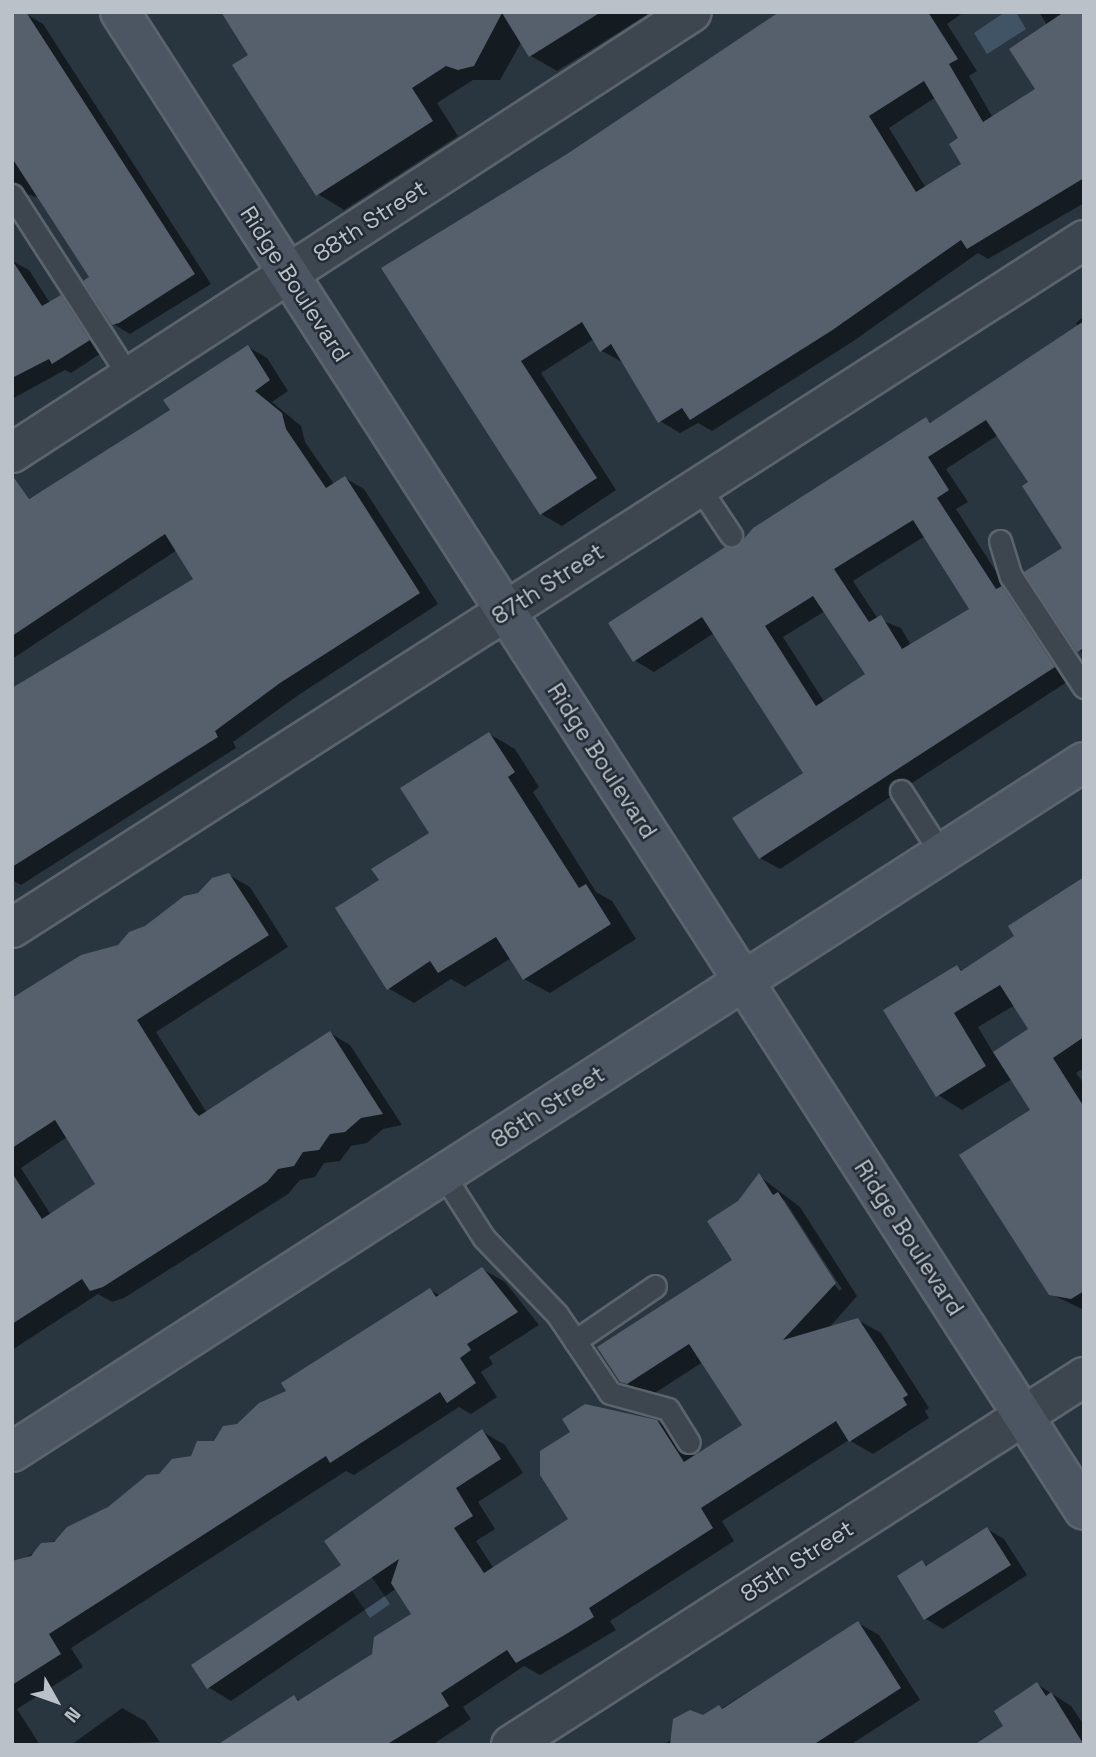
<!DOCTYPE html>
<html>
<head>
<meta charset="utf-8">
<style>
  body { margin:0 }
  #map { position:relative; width:1096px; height:1757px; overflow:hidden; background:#29353f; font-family:"Space Grotesk",sans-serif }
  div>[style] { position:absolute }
  .water>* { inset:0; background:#415466 }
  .shadow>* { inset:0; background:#0007 }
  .building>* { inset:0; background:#55606c }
  .roads { filter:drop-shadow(2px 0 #5b646c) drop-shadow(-2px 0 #5b646c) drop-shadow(0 2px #5b646c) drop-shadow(0 -2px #5b646c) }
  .lane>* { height:21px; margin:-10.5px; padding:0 10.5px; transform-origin:10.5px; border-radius:10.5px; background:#3d464f }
  .street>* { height:38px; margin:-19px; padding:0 19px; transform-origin:19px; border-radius:19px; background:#3d464f }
  .secondary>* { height:38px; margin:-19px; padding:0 19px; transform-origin:19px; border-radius:19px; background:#4c5662 }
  span { translate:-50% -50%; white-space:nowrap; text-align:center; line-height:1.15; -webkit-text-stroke:5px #222b34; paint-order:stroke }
  .street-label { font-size:23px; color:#bac1c9 }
  .frame { position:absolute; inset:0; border:14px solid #bac1c9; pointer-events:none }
  .north { position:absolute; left:21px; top:1666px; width:70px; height:70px; -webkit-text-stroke:5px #222b34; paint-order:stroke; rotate:130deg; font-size:19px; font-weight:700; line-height:28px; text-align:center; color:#bac1c9 }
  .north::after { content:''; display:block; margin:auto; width:24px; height:32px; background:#bac1c9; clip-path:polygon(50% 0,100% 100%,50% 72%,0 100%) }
</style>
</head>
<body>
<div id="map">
  <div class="water">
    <i style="clip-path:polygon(1005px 12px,1016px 12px,1026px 29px,987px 54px,974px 33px)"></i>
    <i style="clip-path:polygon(367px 1570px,390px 1604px,370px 1618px,347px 1583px)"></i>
  </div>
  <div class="shadow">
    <i style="clip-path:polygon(376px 12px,651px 12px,557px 71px,531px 56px,522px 41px,500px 80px,473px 80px,437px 103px,458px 136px,344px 210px,318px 194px)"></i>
    <i style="clip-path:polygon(evenodd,784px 12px,964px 12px,947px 24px,977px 71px,969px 76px,993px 118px,1037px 90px,1047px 25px,1039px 12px,1084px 12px,1084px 203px,988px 259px,978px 253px,852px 342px,712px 431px,698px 423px,680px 433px,660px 421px,622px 362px,602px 351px,594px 339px,541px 373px,616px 490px,562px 526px,541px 514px,383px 268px,568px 155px,784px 12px,936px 97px,960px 139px,964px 165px,926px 188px,889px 128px,936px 97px)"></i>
    <i style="clip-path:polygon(26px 14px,43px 24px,211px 284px,130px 334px,113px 324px,91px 278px,40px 198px,22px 193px,20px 216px,12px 221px,12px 23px)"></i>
    <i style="clip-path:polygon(12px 261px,29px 270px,50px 303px,61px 297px,78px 307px,106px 350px,71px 373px,65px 370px,12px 399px)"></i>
    <i style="clip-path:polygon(evenodd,1084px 316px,1084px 656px,1026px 572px,1064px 548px,1030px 483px,998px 435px,946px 469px,968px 502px,956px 509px,1009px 592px,1021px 599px,1073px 678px,780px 869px,760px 858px,805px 774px,714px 633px,654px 672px,634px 660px,739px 548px,926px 419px,933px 423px,1078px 327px,1076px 323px,1084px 316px,925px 536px,972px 609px,911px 645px,901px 628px,878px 619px,853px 581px,925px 536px,1084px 316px,825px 611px,867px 675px,825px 703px,783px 637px,825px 611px)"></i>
    <i style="clip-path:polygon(248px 347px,267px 358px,288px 391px,272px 402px,301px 426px,305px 442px,334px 484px,345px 478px,364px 489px,438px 604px,300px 694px,233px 742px,236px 748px,21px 885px,12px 880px,12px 759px,196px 580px,177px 550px,12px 659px,12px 509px,172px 411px)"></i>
    <i style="clip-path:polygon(489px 734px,515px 749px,539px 787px,533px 792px,596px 892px,612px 901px,636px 939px,550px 993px,524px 979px,511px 958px,465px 987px,451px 979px,414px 1003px,388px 988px,381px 881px,431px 833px)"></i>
    <i style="clip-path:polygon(evenodd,229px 875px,250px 887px,288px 947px,156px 1032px,207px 1113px,330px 1033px,350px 1045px,402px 1125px,383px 1129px,367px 1143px,351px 1146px,340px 1161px,324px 1163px,315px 1177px,300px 1180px,288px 1194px,124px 1298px,112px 1302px,98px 1294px,12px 1350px,12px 1000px,119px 946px,229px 875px,67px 1137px,97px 1184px,51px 1215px,21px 1168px,67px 1137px)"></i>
    <i style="clip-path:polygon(evenodd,1017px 937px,1084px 1028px,1084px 1068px,1076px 1073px,1084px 1084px,1084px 1310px,1051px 1294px,1033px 1110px,1012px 1079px,962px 1110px,938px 1095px,957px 967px,964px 971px,1017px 937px,1015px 1005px,1031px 1029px,994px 1054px,978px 1027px,1015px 1005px)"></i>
    <i style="clip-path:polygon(evenodd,759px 1176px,800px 1207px,857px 1296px,828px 1329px,858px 1320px,881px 1333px,929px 1408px,925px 1411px,929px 1418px,873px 1454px,849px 1440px,722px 1521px,734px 1541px,610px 1621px,616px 1630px,540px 1675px,524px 1666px,463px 1707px,471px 1719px,432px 1745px,223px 1745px,294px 1697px,301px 1701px,374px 1655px,413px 1614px,397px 1588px,231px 1701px,208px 1687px,344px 1566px,483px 1432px,505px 1445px,523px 1473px,478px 1502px,495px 1529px,476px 1541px,494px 1569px,571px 1520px,657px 1421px,680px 1435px,695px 1457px,744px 1426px,703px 1362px,650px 1396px,621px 1381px,735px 1261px,739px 1203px,759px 1176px,778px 1195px,785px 1201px,842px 1289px,839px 1291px,778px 1195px)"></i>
    <i style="clip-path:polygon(482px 1269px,505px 1282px,539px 1325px,489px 1357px,493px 1364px,481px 1372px,497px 1397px,471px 1414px,459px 1407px,354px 1475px,346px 1471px,71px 1648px,83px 1667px,17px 1709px,40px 1745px,12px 1745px,12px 1566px,192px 1458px,430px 1290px,441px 1296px)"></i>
    <i style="clip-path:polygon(987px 1529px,1004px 1539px,1027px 1575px,943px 1629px,926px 1619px,899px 1577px,922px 1562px,929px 1566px)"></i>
    <i style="clip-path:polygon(858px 1623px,879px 1635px,920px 1700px,850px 1745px,663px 1745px)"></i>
    <i style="clip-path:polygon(1037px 1684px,1071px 1706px,1084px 1725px,1084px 1745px,1005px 1726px)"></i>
    <i style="clip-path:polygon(122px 1708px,145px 1721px,160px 1742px,71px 1745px)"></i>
  </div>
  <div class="building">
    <i style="clip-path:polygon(12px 12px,26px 12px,195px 274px,119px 323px,112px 325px,83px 281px,89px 277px,12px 158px)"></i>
    <i style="clip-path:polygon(221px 12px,601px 12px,529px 57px,502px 13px,474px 66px,458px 70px,446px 66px,412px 88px,433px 121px,316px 196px,232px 65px,248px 55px)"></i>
    <i style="clip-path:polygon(evenodd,779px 12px,928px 12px,958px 59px,949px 64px,983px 122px,1035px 89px,1009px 49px,1064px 12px,1084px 12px,1084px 178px,967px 249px,961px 240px,831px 331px,690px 420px,682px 408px,658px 423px,611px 344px,600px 352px,582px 322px,521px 361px,597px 478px,540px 515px,381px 268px,567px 154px,779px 12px,924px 81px,958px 138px,949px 144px,961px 164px,916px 192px,869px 116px,924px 81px)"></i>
    <i style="clip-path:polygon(12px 260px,42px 306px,61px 295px,90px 340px,52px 364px,49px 359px,12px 378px)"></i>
    <i style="clip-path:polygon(evenodd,1084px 321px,1084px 648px,1077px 652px,1024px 572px,1062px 548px,1022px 486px,1028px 482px,986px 420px,928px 457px,949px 490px,937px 498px,996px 589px,1002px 586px,1055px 667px,759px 859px,732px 818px,803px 773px,702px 617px,633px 662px,608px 623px,725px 547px,738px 546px,753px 528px,926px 417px,930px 423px,1084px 321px,913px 520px,969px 609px,902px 649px,881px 615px,869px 622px,834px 569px,913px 520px,1084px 321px,813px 596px,865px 674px,816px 706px,765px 626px,813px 596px)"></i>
    <i style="clip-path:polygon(248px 345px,270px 380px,255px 391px,282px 413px,286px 429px,326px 488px,345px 476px,420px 593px,280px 683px,215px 731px,218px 737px,12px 867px,12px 688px,193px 579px,165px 534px,12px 636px,12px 475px,29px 499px,170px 410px,163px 400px)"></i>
    <i style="clip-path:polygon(489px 732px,515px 772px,508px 777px,579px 888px,586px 884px,611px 924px,523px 980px,496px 937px,438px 973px,430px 961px,387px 990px,335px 908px,379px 880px,371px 869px,429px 833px,400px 788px)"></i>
    <i style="clip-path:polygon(229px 873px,269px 935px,137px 1020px,194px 1111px,199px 1116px,330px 1031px,383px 1114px,361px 1118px,345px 1132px,330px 1134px,319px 1150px,303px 1152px,294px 1166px,278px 1169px,267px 1182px,103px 1287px,90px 1291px,82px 1279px,12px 1324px,12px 1173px,42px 1219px,95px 1184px,55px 1120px,12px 1148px,12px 998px,81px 955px,118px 945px,129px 932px,145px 926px,184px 896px,198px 893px,212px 878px)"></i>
    <i style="clip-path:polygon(1084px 877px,1084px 1037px,1053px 1058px,1084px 1107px,1084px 1291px,1071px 1299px,1049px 1295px,959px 1155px,1030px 1110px,993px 1052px,1028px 1029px,1000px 985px,954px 1013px,986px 1066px,936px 1097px,883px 1010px,957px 965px,961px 971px,1014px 936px,1008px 926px)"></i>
    <i style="clip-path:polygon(759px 1173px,773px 1195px,778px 1192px,836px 1283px,783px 1340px,858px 1318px,908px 1395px,903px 1398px,907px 1405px,849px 1442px,836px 1421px,701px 1508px,713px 1528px,589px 1608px,594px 1617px,563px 1636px,516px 1663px,507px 1650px,441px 1693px,449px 1706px,386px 1745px,217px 1745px,294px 1695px,298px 1701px,372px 1654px,374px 1637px,411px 1614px,391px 1583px,399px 1559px,207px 1689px,191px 1665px,341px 1565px,324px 1541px,482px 1429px,501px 1459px,456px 1488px,473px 1516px,454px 1528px,484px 1573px,568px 1519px,540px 1475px,540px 1451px,570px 1432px,562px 1419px,585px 1404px,657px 1420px,684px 1462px,742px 1425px,689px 1344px,627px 1384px,620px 1382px,597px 1347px,732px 1260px,707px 1221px,738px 1201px)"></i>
    <i style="clip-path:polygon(482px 1267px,518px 1312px,467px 1344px,471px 1350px,460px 1358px,476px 1383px,447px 1403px,440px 1392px,330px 1463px,326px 1456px,49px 1634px,61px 1654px,12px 1685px,12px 1561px,31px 1556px,41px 1543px,54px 1542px,67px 1527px,108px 1507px,147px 1475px,159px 1474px,172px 1459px,191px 1456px,197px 1441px,214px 1441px,223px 1426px,237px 1424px,259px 1403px,286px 1391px,281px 1383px,430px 1288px,436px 1297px)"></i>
    <i style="clip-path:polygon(987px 1527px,1011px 1565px,924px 1620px,897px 1576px,922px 1560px,926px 1566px)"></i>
    <i style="clip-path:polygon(858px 1621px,901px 1688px,813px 1745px,670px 1745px,673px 1719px,690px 1710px,703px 1715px,719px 1705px,722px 1709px)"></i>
    <i style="clip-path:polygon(1037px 1682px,1046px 1696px,1051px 1692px,1084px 1745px,974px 1745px,1003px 1726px,994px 1711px)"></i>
  </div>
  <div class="roads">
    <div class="lane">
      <i style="left:12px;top:195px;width:218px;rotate:57.2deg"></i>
      <i style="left:699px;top:487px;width:58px;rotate:56.3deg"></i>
      <i style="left:1000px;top:541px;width:37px;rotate:73deg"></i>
      <i style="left:1011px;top:576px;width:133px;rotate:56.7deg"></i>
      <i style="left:901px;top:791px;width:74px;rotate:57.2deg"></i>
      <i style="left:443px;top:1174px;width:76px;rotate:57.4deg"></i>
      <i style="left:484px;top:1238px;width:105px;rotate:46.2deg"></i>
      <i style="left:557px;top:1314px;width:95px;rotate:56.1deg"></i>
      <i style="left:610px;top:1393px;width:60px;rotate:15.4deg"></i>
      <i style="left:668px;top:1409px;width:39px;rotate:58deg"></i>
      <i style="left:575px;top:1341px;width:97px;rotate:-34.5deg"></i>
    </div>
    <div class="street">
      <i style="left:12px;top:453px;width:810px;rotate:-32.96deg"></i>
      <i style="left:12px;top:928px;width:1274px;rotate:-32.69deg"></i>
      <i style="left:511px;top:1745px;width:681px;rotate:-32.71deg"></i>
    </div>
    <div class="secondary">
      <i style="left:120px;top:12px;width:1781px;rotate:57.24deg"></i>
      <i style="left:12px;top:1452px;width:1275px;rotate:-32.77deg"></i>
    </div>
  </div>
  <div class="street-label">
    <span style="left:370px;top:221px;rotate:-33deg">88th Street</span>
    <span style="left:295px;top:284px;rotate:57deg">Ridge Boulevard</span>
    <span style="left:548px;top:584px;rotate:-33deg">87th Street</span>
    <span style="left:602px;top:761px;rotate:57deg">Ridge Boulevard</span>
    <span style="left:548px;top:1107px;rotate:-33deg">86th Street</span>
    <span style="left:909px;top:1238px;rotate:57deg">Ridge Boulevard</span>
    <span style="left:797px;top:1561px;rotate:-33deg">85th Street</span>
  </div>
  <div class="frame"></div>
  <div class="north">N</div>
</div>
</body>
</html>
